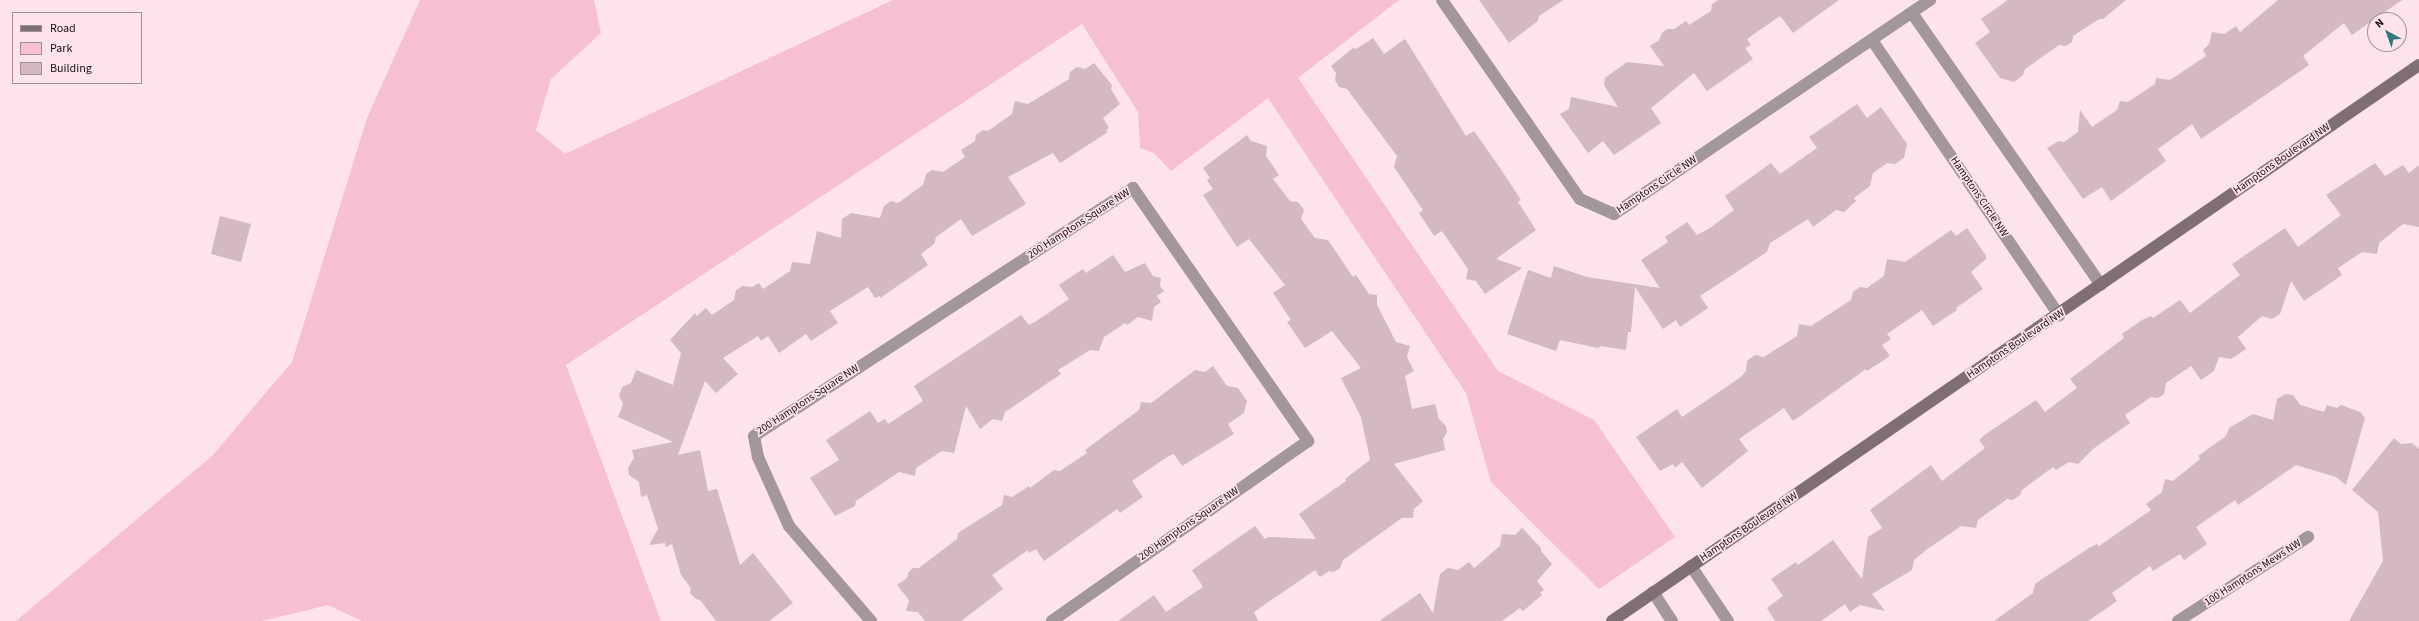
<!DOCTYPE html>
<html>
<head>
<meta charset="utf-8">
<style>
  body { margin:0 }
  #map { position:relative; width:2419px; height:621px; overflow:hidden; background:#fee2ec; font-family:"Source Sans 3",sans-serif }
  div>[style] { position:absolute }
  .green>* { inset:0; background:#f6bfd4 }
  .building>* { inset:0; background:#d3b9c3 }
  .street>* { height:12px; margin:-6px; padding:0 6px; transform-origin:6px; border-radius:6px; background:#a2979b }
  .secondary>* { height:12px; margin:-6px; padding:0 6px; transform-origin:6px; border-radius:6px; background:#7f6f75 }
  span { translate:-50% -50%; white-space:nowrap; text-align:center; line-height:1.15; -webkit-text-stroke:3.5px #fee2ec; paint-order:stroke }
  .street-label { font-size:11px; color:#181013 }
  .legend { position:absolute; left:12px; top:12px; width:130px; height:72px; box-sizing:border-box; background:#fee2ec; border:1px solid #a28e95; margin:0; padding:5px 7px; list-style:none; font-size:12px; color:#181013 }
  .legend li { display:flex; align-items:center; gap:8px; height:20px }
  .legend b { width:20px; border:1px solid #a28e95 }
  .north { position:absolute; left:2367px; top:12px; width:40px; height:40px; box-sizing:border-box; background:#fee2ec; border:1px solid #a28e95; border-radius:50%; rotate:319deg; font-size:11px; font-weight:700; line-height:16px; text-align:center; color:#181013 }
  .north::after { content:''; display:block; margin:auto; width:14px; height:18px; background:#2d777d; clip-path:polygon(50% 0,100% 100%,50% 72%,0 100%) }
</style>
</head>
<body>
<div id="map">
  <div class="green">
    <i style="clip-path:polygon(420px 0,594px 0,601px 33px,551px 79px,536px 130px,565px 154px,893px 0,1399px 0,1298px 78px,1498px 371px,1594px 420px,1675px 537px,1599px 589px,1491px 482px,1466px 393px,1268px 98px,1171px 171px,1154px 153px,1140px 148px,1138px 112px,1082px 24px,566px 365px,661px 621px,362px 621px,328px 605px,262px 621px,16px 621px,212px 456px,292px 362px,367px 118px)"></i>
  </div>
  <div class="building">
    <i style="clip-path:polygon(1479px 0,1563px 0,1539px 16px,1538px 21px,1509px 43px)"></i>
    <i style="clip-path:polygon(1718px 0,1839px 0,1793px 33px,1780px 16px,1747px 39px,1751px 45px,1745px 48px,1753px 59px,1707px 91px,1694px 73px,1651px 108px,1661px 123px,1614px 155px,1603px 141px,1588px 153px,1560px 114px,1569px 109px,1571px 97px,1618px 107px,1604px 85px,1605px 78px,1627px 62px,1664px 66px,1650px 46px,1659px 40px,1662px 33px,1667px 29px,1674px 29px,1686px 21px,1689px 25px,1711px 11px,1712px 4px)"></i>
    <i style="clip-path:polygon(2008px 0,2126px 0,2103px 19px,2099px 19px,2073px 36px,2072px 42px,2066px 46px,2059px 45px,2025px 69px,2023px 75px,2014px 82px,2000px 78px,1975px 43px,1990px 32px,1981px 19px)"></i>
    <i style="clip-path:polygon(2278px 0,2402px 0,2352px 35px,2344px 23px,2303px 56px,2309px 65px,2201px 139px,2192px 124px,2180px 133px,2158px 149px,2166px 161px,2111px 201px,2102px 187px,2083px 199px,2047px 148px,2059px 141px,2064px 142px,2078px 132px,2080px 110px,2092px 127px,2117px 110px,2120px 101px,2128px 102px,2155px 84px,2156px 78px,2170px 80px,2206px 56px,2203px 50px,2209px 44px,2212px 32px,2224px 34px,2236px 26px,2240px 32px)"></i>
    <i style="clip-path:polygon(1373px 38px,1384px 54px,1405px 39px,1466px 136px,1474px 131px,1500px 168px,1521px 200px,1518px 202px,1536px 230px,1496px 259px,1522px 268px,1485px 294px,1476px 281px,1466px 279px,1468px 269px,1442px 231px,1434px 236px,1419px 213px,1423px 210px,1394px 167px,1397px 156px,1347px 89px,1339px 87px,1335px 80px,1336px 73px,1331px 66px,1353px 48px,1356px 49px)"></i>
    <i style="clip-path:polygon(1094px 63px,1112px 85px,1111px 89px,1120px 104px,1103px 118px,1109px 128px,1106px 130px,1108px 132px,1060px 163px,1053px 153px,1008px 177px,1026px 204px,972px 236px,961px 219px,936px 237px,934px 244px,921px 254px,928px 265px,880px 298px,880px 296px,875px 298px,868px 287px,830px 311px,838px 323px,811px 341px,806px 334px,779px 353px,768px 336px,761px 341px,758px 336px,723px 358px,738px 374px,716px 393px,705px 381px,678px 455px,700px 450px,708px 491px,717px 489px,740px 565px,753px 553px,793px 603px,769px 621px,716px 621px,700px 600px,696px 599px,690px 593px,691px 588px,681px 575px,672px 544px,666px 547px,665px 543px,649px 545px,658px 529px,647px 495px,641px 497px,639px 482px,629px 475px,628px 468px,634px 458px,632px 450px,673px 442px,618px 417px,623px 404px,619px 396px,622px 387px,631px 383px,636px 370px,673px 385px,681px 353px,670px 340px,695px 313px,697px 316px,706px 308px,712px 315px,734px 300px,736px 290px,743px 286px,752px 287px,759px 283px,763px 289px,790px 271px,792px 262px,810px 264px,817px 231px,841px 238px,842px 219px,851px 213px,880px 218px,884px 206px,891px 201px,898px 203px,923px 185px,926px 174px,932px 170px,943px 172px,965px 157px,961px 150px,975px 141px,976px 135px,983px 130px,988px 131px,1012px 114px,1015px 101px,1028px 104px,1069px 79px,1070px 72px,1077px 67px,1085px 69px)"></i>
    <i style="clip-path:polygon(1857px 104px,1867px 118px,1881px 107px,1907px 144px,1904px 158px,1895px 164px,1887px 163px,1873px 173px,1870px 186px,1854px 198px,1856px 201px,1844px 212px,1836px 210px,1813px 227px,1808px 219px,1770px 243px,1767px 252px,1700px 296px,1708px 308px,1680px 327px,1676px 320px,1663px 329px,1635px 287px,1631px 332px,1628px 332px,1626px 350px,1601px 346px,1598px 348px,1560px 340px,1556px 351px,1507px 334px,1528px 270px,1551px 278px,1554px 266px,1587px 277px,1660px 288px,1641px 260px,1668px 242px,1665px 237px,1687px 222px,1697px 235px,1710px 228px,1734px 210px,1725px 196px,1771px 163px,1780px 174px,1817px 148px,1809px 137px)"></i>
    <i style="clip-path:polygon(1247px 135px,1251px 141px,1267px 146px,1266px 156px,1279px 175px,1273px 179px,1290px 201px,1298px 202px,1304px 210px,1301px 219px,1315px 238px,1328px 240px,1353px 277px,1356px 275px,1369px 294px,1377px 295px,1377px 305px,1396px 342px,1410px 346px,1407px 357px,1414px 371px,1405px 376px,1412px 409px,1435px 404px,1439px 419px,1446px 426px,1447px 432px,1443px 439px,1445px 450px,1394px 464px,1423px 501px,1414px 509px,1413px 518px,1402px 518px,1343px 560px,1340px 568px,1334px 572px,1329px 571px,1320px 577px,1315px 570px,1254px 612px,1258px 621px,1118px 621px,1154px 595px,1166px 612px,1203px 587px,1192px 570px,1255px 526px,1265px 539px,1268px 537px,1316px 539px,1299px 514px,1346px 481px,1345px 479px,1370px 460px,1361px 417px,1341px 378px,1361px 368px,1332px 331px,1305px 348px,1287px 322px,1291px 320px,1273px 293px,1285px 285px,1249px 239px,1237px 247px,1203px 195px,1213px 189px,1207px 180px,1210px 178px,1203px 168px)"></i>
    <i style="clip-path:polygon(2375px 163px,2385px 176px,2403px 165px,2409px 173px,2419px 165px,2419px 227px,2403px 224px,2379px 243px,2377px 254px,2362px 252px,2338px 268px,2342px 275px,2304px 301px,2291px 281px,2280px 314px,2272px 319px,2262px 316px,2238px 337px,2246px 349px,2231px 359px,2219px 357px,2214px 371px,2201px 380px,2191px 366px,2166px 383px,2164px 394px,2158px 398px,2151px 397px,2125px 415px,2130px 423px,2093px 449px,2078px 464px,2069px 462px,2056px 470px,2053px 467px,2022px 490px,2020px 495px,2013px 500px,2007px 499px,1978px 520px,1976px 528px,1961px 526px,1926px 550px,1914px 560px,1912px 570px,1872px 594px,1885px 611px,1860px 605px,1850px 612px,1845px 604px,1821px 621px,1775px 621px,1767px 608px,1783px 596px,1771px 579px,1796px 562px,1798px 565px,1833px 540px,1862px 579px,1868px 537px,1882px 528px,1870px 510px,1931px 465px,1942px 481px,1985px 448px,1979px 440px,1986px 434px,2036px 400px,2045px 412px,2077px 388px,2070px 379px,2124px 338px,2122px 334px,2142px 320px,2151px 316px,2153px 318px,2180px 300px,2190px 313px,2240px 275px,2232px 264px,2285px 228px,2298px 247px,2341px 215px,2326px 195px)"></i>
    <i style="clip-path:polygon(220px 216px,251px 224px,241px 262px,211px 254px)"></i>
    <i style="clip-path:polygon(1967px 228px,1986px 256px,1986px 259px,1971px 272px,1983px 289px,1956px 308px,1957px 310px,1933px 326px,1922px 310px,1887px 334px,1891px 339px,1882px 345px,1890px 356px,1867px 371px,1866px 369px,1793px 421px,1784px 408px,1739px 439px,1748px 451px,1702px 488px,1682px 462px,1675px 468px,1673px 464px,1660px 471px,1636px 437px,1677px 409px,1682px 417px,1741px 377px,1746px 371px,1747px 361px,1755px 355px,1764px 357px,1797px 336px,1799px 324px,1811px 326px,1851px 300px,1853px 292px,1860px 287px,1867px 288px,1884px 276px,1887px 259px,1905px 262px,1951px 230px,1956px 236px)"></i>
    <i style="clip-path:polygon(1113px 255px,1125px 272px,1145px 263px,1153px 276px,1161px 278px,1160px 286px,1164px 291px,1157px 296px,1161px 302px,1154px 307px,1152px 321px,1138px 317px,1127px 325px,1125px 323px,1104px 337px,1099px 351px,1090px 350px,1058px 370px,1061px 374px,1005px 412px,1002px 421px,993px 419px,980px 429px,966px 406px,954px 453px,942px 451px,916px 468px,915px 476px,899px 472px,856px 501px,855px 506px,835px 516px,810px 478px,839px 460px,826px 440px,870px 411px,878px 423px,885px 419px,888px 424px,923px 401px,914px 386px,1021px 315px,1029px 325px,1035px 322px,1069px 299px,1059px 285px,1083px 269px,1086px 273px)"></i>
    <i style="clip-path:polygon(1213px 366px,1227px 386px,1238px 388px,1247px 401px,1244px 413px,1228px 424px,1234px 434px,1182px 466px,1174px 454px,1167px 457px,1132px 481px,1143px 497px,1120px 513px,1117px 509px,1044px 561px,1036px 549px,1029px 553px,1028px 550px,992px 575px,1003px 589px,961px 621px,925px 621px,918px 612px,906px 611px,909px 600px,897px 585px,907px 578px,908px 573px,913px 568px,919px 568px,957px 539px,958px 533px,1002px 505px,1004px 495px,1012px 497px,1029px 486px,1030px 488px,1054px 470px,1060px 471px,1087px 453px,1085px 450px,1139px 410px,1141px 402px,1151px 403px,1195px 370px,1205px 372px)"></i>
    <i style="clip-path:polygon(2285px 394px,2293px 395px,2300px 405px,2324px 412px,2327px 405px,2337px 408px,2341px 405px,2360px 412px,2365px 418px,2346px 485px,2336px 477px,2296px 465px,2238px 505px,2235px 500px,2196px 527px,2207px 544px,2184px 560px,2180px 554px,2153px 571px,2150px 566px,2112px 593px,2117px 601px,2088px 621px,1994px 621px,2033px 593px,2035px 584px,2042px 579px,2089px 548px,2097px 544px,2099px 546px,2151px 510px,2146px 504px,2162px 492px,2165px 479px,2173px 481px,2200px 459px,2198px 456px,2226px 436px,2229px 428px,2253px 414px,2273px 420px,2277px 399px)"></i>
    <i style="clip-path:polygon(2394px 438px,2401px 444px,2412px 443px,2419px 449px,2419px 621px,2349px 621px,2383px 561px,2378px 512px,2352px 490px)"></i>
    <i style="clip-path:polygon(1522px 528px,1541px 548px,1541px 551px,1552px 564px,1537px 581px,1544px 590px,1540px 593px,1542px 595px,1523px 611px,1520px 608px,1502px 621px,1379px 621px,1420px 593px,1433px 613px,1440px 574px,1448px 568px,1458px 570px,1469px 562px,1474px 568px,1500px 546px,1502px 534px,1515px 535px)"></i>
  </div>
  <div class="street">
    <i style="left:1442px;top:0;width:242px;rotate:55.3deg"></i>
    <i style="left:1580px;top:199px;width:37px;rotate:24deg"></i>
    <i style="left:1614px;top:214px;width:382px;rotate:-34.1deg"></i>
    <i style="left:1912px;top:13px;width:331px;rotate:55.2deg"></i>
    <i style="left:1872px;top:40px;width:333px;rotate:55.8deg"></i>
    <i style="left:1691px;top:566px;width:66px;rotate:56.1deg"></i>
    <i style="left:1653px;top:592px;width:35px;rotate:57deg"></i>
    <i style="left:871px;top:621px;width:125px;rotate:-130.8deg"></i>
    <i style="left:789px;top:526px;width:76px;rotate:-114.2deg"></i>
    <i style="left:758px;top:457px;width:21px;rotate:-101deg"></i>
    <i style="left:754px;top:436px;width:453px;rotate:-33.2deg"></i>
    <i style="left:1133px;top:188px;width:308px;rotate:55.3deg"></i>
    <i style="left:1308px;top:441px;width:313px;rotate:144.9deg"></i>
    <i style="left:2178px;top:621px;width:155px;rotate:-32.9deg"></i>
  </div>
  <div class="secondary">
    <i style="left:1612px;top:621px;width:980px;rotate:-34.57deg"></i>
  </div>
  <div class="street-label">
    <span style="left:2282px;top:159px;rotate:-35deg">Hamptons Boulevard NW</span>
    <span style="left:1657px;top:185px;rotate:-34deg">Hamptons Circle NW</span>
    <span style="left:1979px;top:197px;rotate:56deg">Hamptons Circle NW</span>
    <span style="left:1079px;top:224px;rotate:-33deg">200 Hamptons Square NW</span>
    <span style="left:2016px;top:344px;rotate:-34deg">Hamptons Boulevard NW</span>
    <span style="left:808px;top:400px;rotate:-33deg">200 Hamptons Square NW</span>
    <span style="left:1189px;top:524px;rotate:-35deg">200 Hamptons Square NW</span>
    <span style="left:1749px;top:527px;rotate:-34deg">Hamptons Boulevard NW</span>
    <span style="left:2253px;top:573px;rotate:-33deg">100 Hamptons Mews NW</span>
  </div>
  <ul class="legend">
  <li><b style="height:5px;background:#7f6f75"></b>Road</li>
  <li><b style="height:11px;background:#f6bfd4"></b>Park</li>
  <li><b style="height:11px;background:#d3b9c3"></b>Building</li>
  </ul>
  <div class="north">N</div>
</div>
</body>
</html>
